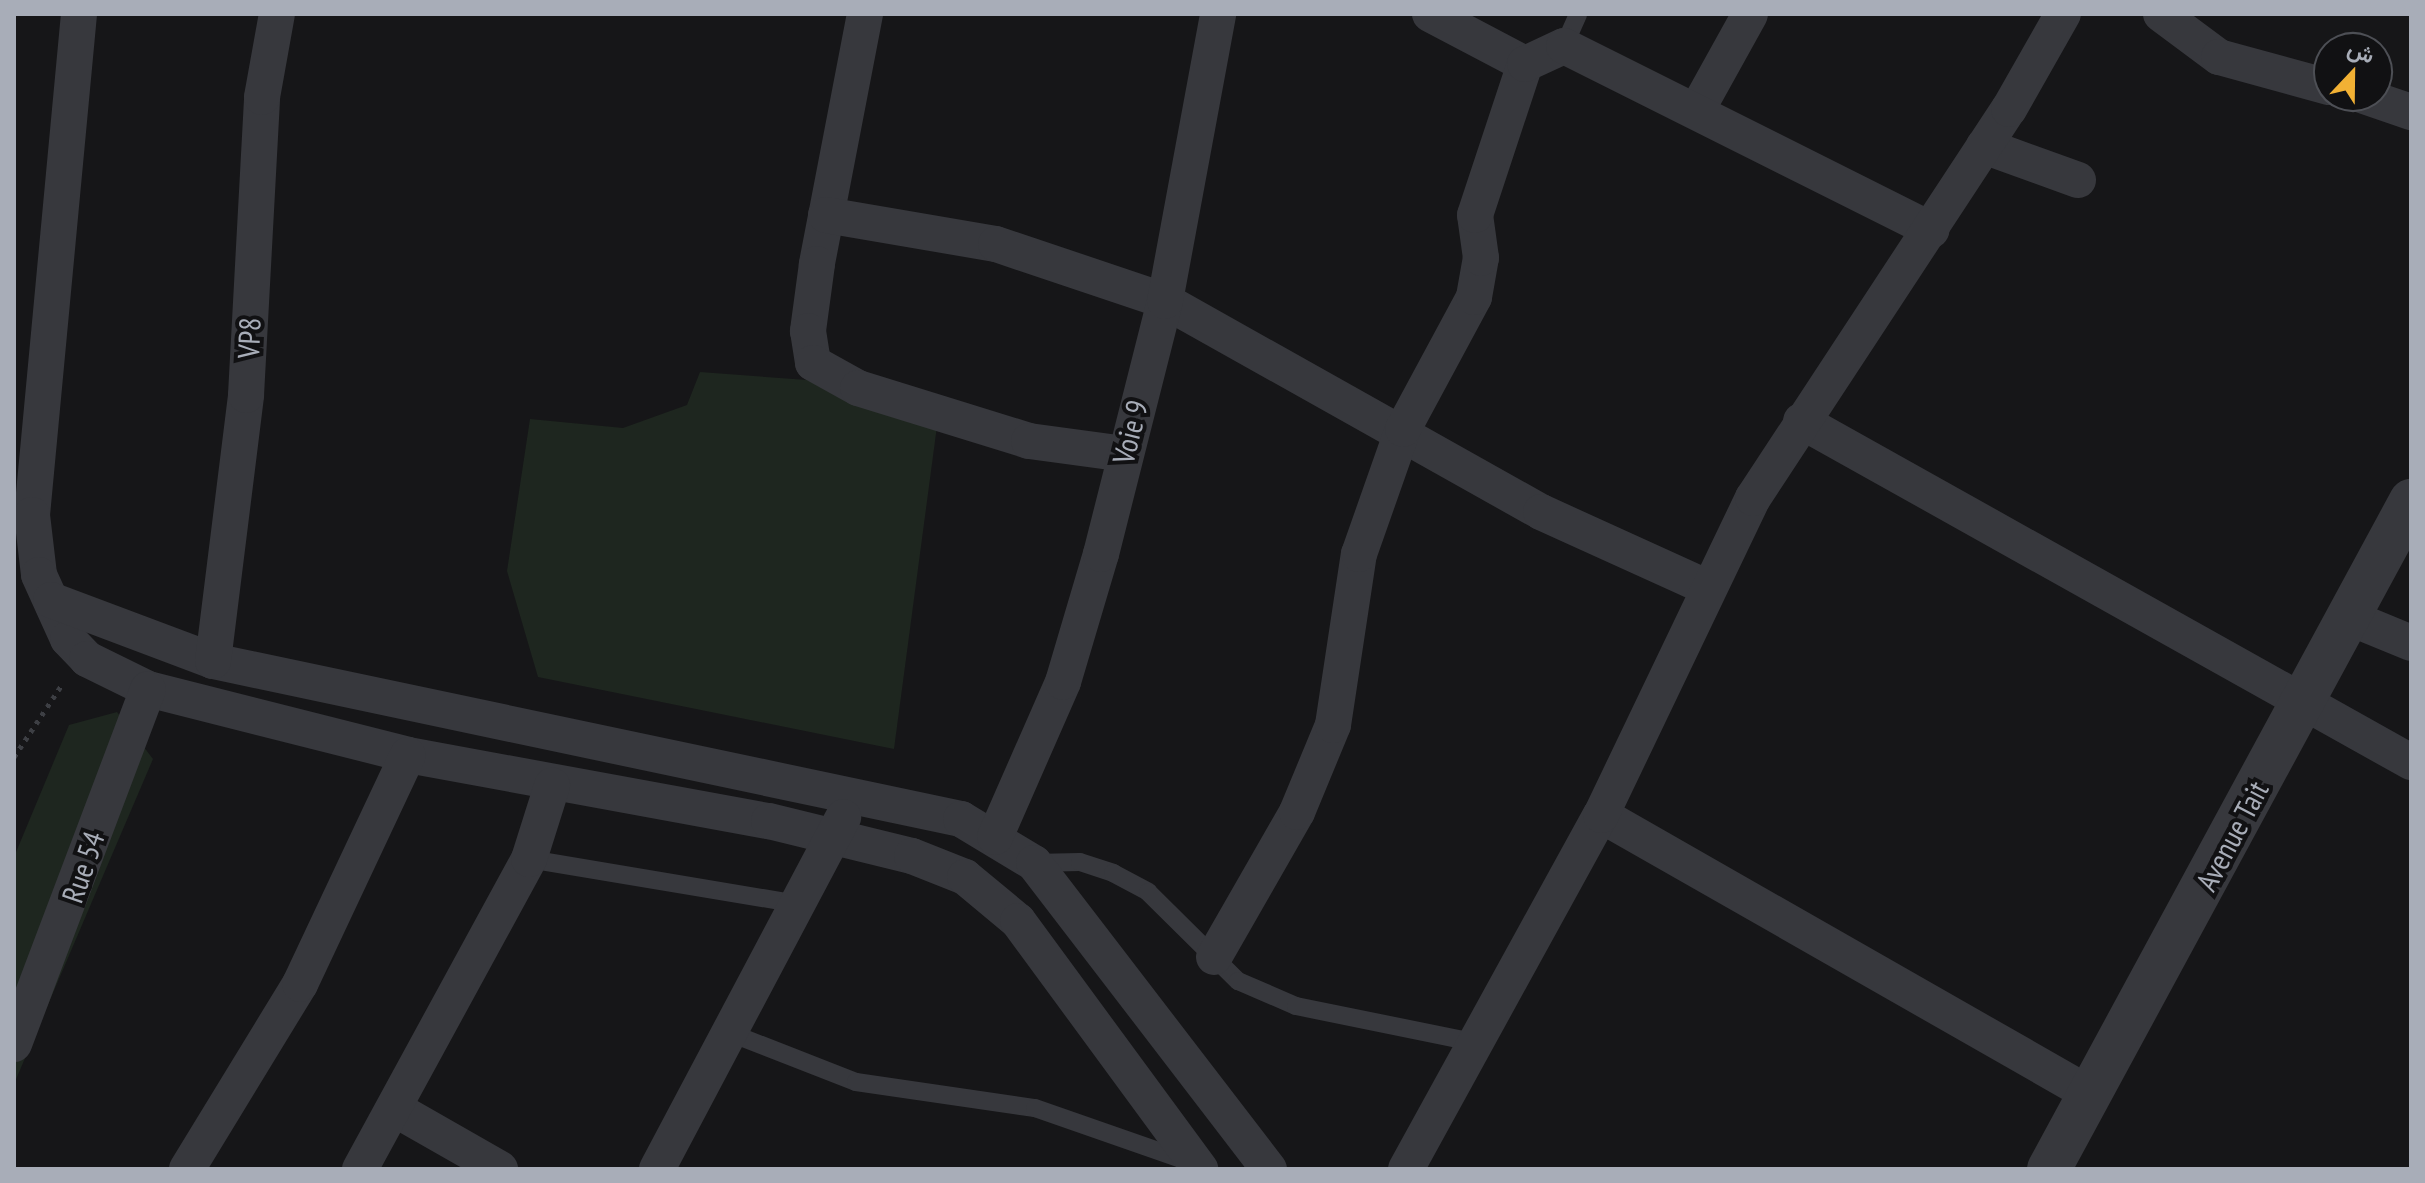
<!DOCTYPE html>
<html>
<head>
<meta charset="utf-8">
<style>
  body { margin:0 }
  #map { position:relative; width:2425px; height:1183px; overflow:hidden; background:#161618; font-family:"PT Sans Narrow",Vazirmatn,sans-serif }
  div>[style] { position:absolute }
  .green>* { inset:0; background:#1e261f }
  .path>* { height:5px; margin-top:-2.5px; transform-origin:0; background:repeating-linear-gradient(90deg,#3d3f44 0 4px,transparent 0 10px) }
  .service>* { height:18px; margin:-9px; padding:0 9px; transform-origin:9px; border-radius:9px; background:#37383d }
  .minor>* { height:36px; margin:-18px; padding:0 18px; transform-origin:18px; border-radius:18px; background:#37383d }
  .tertiary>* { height:44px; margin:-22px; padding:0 22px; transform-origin:22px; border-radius:22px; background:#37383d }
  span { translate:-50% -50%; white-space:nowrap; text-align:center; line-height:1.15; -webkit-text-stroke:8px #111113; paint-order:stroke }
  .street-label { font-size:30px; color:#a8adb8 }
  .frame { position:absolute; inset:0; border:16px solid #a8adb8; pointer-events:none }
  .north { position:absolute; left:2313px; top:32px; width:80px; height:80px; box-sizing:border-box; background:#111113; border:2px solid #4d4f55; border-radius:50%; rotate:22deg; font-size:22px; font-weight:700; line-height:32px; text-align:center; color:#a8adb8 }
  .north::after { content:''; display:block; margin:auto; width:28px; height:36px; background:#f2b134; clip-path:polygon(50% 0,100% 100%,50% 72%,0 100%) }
</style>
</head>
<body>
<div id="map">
  <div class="green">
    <i style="clip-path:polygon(700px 372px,807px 380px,937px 426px,894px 749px,538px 677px,507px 571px,530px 419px,623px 428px,687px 405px)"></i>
    <i style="clip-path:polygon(117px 712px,153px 759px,14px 1084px,14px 857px,69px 725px)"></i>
  </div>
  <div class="path">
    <i style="left:14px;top:757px;width:85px;rotate:-56.5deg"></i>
  </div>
  <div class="service">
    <i style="left:1564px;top:46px;width:35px;rotate:-66deg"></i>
    <i style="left:529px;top:859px;width:272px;rotate:9.5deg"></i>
    <i style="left:1034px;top:863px;width:46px;rotate:-1.2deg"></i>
    <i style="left:1080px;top:862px;width:35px;rotate:18deg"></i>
    <i style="left:1113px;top:873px;width:40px;rotate:28deg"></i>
    <i style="left:1148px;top:892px;width:127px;rotate:44.7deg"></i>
    <i style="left:1238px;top:981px;width:63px;rotate:23.3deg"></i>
    <i style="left:1296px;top:1006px;width:181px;rotate:11.5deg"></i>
    <i style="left:728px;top:1032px;width:137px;rotate:21.3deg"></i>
    <i style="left:856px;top:1082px;width:181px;rotate:8.3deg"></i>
    <i style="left:1035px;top:1108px;width:167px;rotate:19.2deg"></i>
  </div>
  <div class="minor">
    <i style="left:79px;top:14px;width:503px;rotate:95.36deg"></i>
    <i style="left:32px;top:515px;width:60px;rotate:83.3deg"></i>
    <i style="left:39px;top:575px;width:70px;rotate:65.6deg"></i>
    <i style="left:68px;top:639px;width:28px;rotate:46deg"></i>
    <i style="left:87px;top:659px;width:68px;rotate:26.2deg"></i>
    <i style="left:148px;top:689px;width:268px;rotate:14.2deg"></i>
    <i style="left:408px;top:755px;width:367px;rotate:10.4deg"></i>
    <i style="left:769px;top:821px;width:147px;rotate:13.8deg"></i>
    <i style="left:912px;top:856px;width:57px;rotate:21.6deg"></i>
    <i style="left:965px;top:877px;width:69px;rotate:39.7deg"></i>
    <i style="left:1018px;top:921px;width:308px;rotate:53.7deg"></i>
    <i style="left:865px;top:14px;width:255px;rotate:100.9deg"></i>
    <i style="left:817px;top:264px;width:68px;rotate:97.7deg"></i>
    <i style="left:808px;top:331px;width:32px;rotate:81deg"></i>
    <i style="left:813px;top:363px;width:51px;rotate:29.1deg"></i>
    <i style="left:858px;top:388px;width:179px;rotate:17.2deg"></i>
    <i style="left:1029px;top:441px;width:97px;rotate:7.7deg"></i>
    <i style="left:1430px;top:14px;width:107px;rotate:27.8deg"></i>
    <i style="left:2161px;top:14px;width:72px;rotate:36.6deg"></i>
    <i style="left:2219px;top:57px;width:114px;rotate:15.3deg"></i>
    <i style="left:2364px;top:96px;width:50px;rotate:18.8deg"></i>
    <i style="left:1698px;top:108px;width:107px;rotate:-61deg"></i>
    <i style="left:1984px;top:146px;width:100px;rotate:19.9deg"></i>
    <i style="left:826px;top:215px;width:172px;rotate:9.7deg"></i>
    <i style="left:996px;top:244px;width:178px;rotate:18.6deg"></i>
    <i style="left:1165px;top:301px;width:431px;rotate:29.3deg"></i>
    <i style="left:1541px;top:512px;width:181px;rotate:24.4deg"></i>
    <i style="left:1801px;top:421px;width:699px;rotate:29.21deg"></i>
    <i style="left:51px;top:600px;width:173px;rotate:20.6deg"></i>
    <i style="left:213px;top:661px;width:765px;rotate:11.93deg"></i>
    <i style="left:961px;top:819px;width:85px;rotate:31.1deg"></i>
    <i style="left:1034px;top:863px;width:386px;rotate:52.5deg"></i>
    <i style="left:2348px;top:617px;width:68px;rotate:22.4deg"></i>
    <i style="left:213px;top:661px;width:268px;rotate:-82.9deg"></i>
    <i style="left:246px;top:395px;width:298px;rotate:-86.9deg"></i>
    <i style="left:262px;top:97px;width:84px;rotate:-79.8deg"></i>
    <i style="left:1601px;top:815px;width:563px;rotate:29.71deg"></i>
    <i style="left:995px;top:837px;width:169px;rotate:-66.3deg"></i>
    <i style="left:1063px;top:682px;width:134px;rotate:-73.5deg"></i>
    <i style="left:1101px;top:554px;width:261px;rotate:-75.8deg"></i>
    <i style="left:1165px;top:301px;width:292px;rotate:-79.5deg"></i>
    <i style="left:1214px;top:957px;width:167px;rotate:-60.2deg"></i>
    <i style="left:1297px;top:812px;width:94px;rotate:-67.5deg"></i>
    <i style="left:1333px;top:725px;width:173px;rotate:-81.4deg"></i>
    <i style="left:1359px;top:554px;width:133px;rotate:-70.6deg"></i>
    <i style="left:1403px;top:429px;width:150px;rotate:-61.7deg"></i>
    <i style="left:1474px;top:297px;width:40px;rotate:-80deg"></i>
    <i style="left:1481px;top:258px;width:43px;rotate:-97.9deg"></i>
    <i style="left:1475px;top:215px;width:159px;rotate:-71.7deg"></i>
    <i style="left:1525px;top:64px;width:43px;rotate:-24.8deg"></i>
    <i style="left:1564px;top:46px;width:411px;rotate:26.6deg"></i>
    <i style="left:14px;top:1044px;width:379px;rotate:-69.3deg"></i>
    <i style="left:395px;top:1109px;width:121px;rotate:29.7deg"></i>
    <i style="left:187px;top:1169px;width:217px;rotate:-58.6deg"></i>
    <i style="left:300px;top:984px;width:253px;rotate:-64.8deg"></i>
    <i style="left:360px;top:1169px;width:353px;rotate:-61.4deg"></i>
    <i style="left:529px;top:859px;width:77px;rotate:-72.5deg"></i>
    <i style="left:657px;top:1169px;width:398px;rotate:-62.1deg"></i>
    <i style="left:1406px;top:1169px;width:404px;rotate:-61.2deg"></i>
    <i style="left:1601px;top:815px;width:352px;rotate:-64.4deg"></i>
    <i style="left:1753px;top:498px;width:466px;rotate:-56.7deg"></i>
    <i style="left:2009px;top:109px;width:109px;rotate:-60.4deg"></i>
  </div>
  <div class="tertiary">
    <i style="left:2049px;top:1169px;width:760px;rotate:-61.55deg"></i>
  </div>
  <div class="street-label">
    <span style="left:249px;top:338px;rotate:-87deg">VP8</span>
    <span style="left:1130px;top:432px;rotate:-76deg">Voie 9</span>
    <span style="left:2232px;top:836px;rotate:-62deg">Avenue Tait</span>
    <span style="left:83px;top:867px;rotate:-71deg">Rue 54</span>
  </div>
  <div class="frame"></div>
  <div class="north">ش</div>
</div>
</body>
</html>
